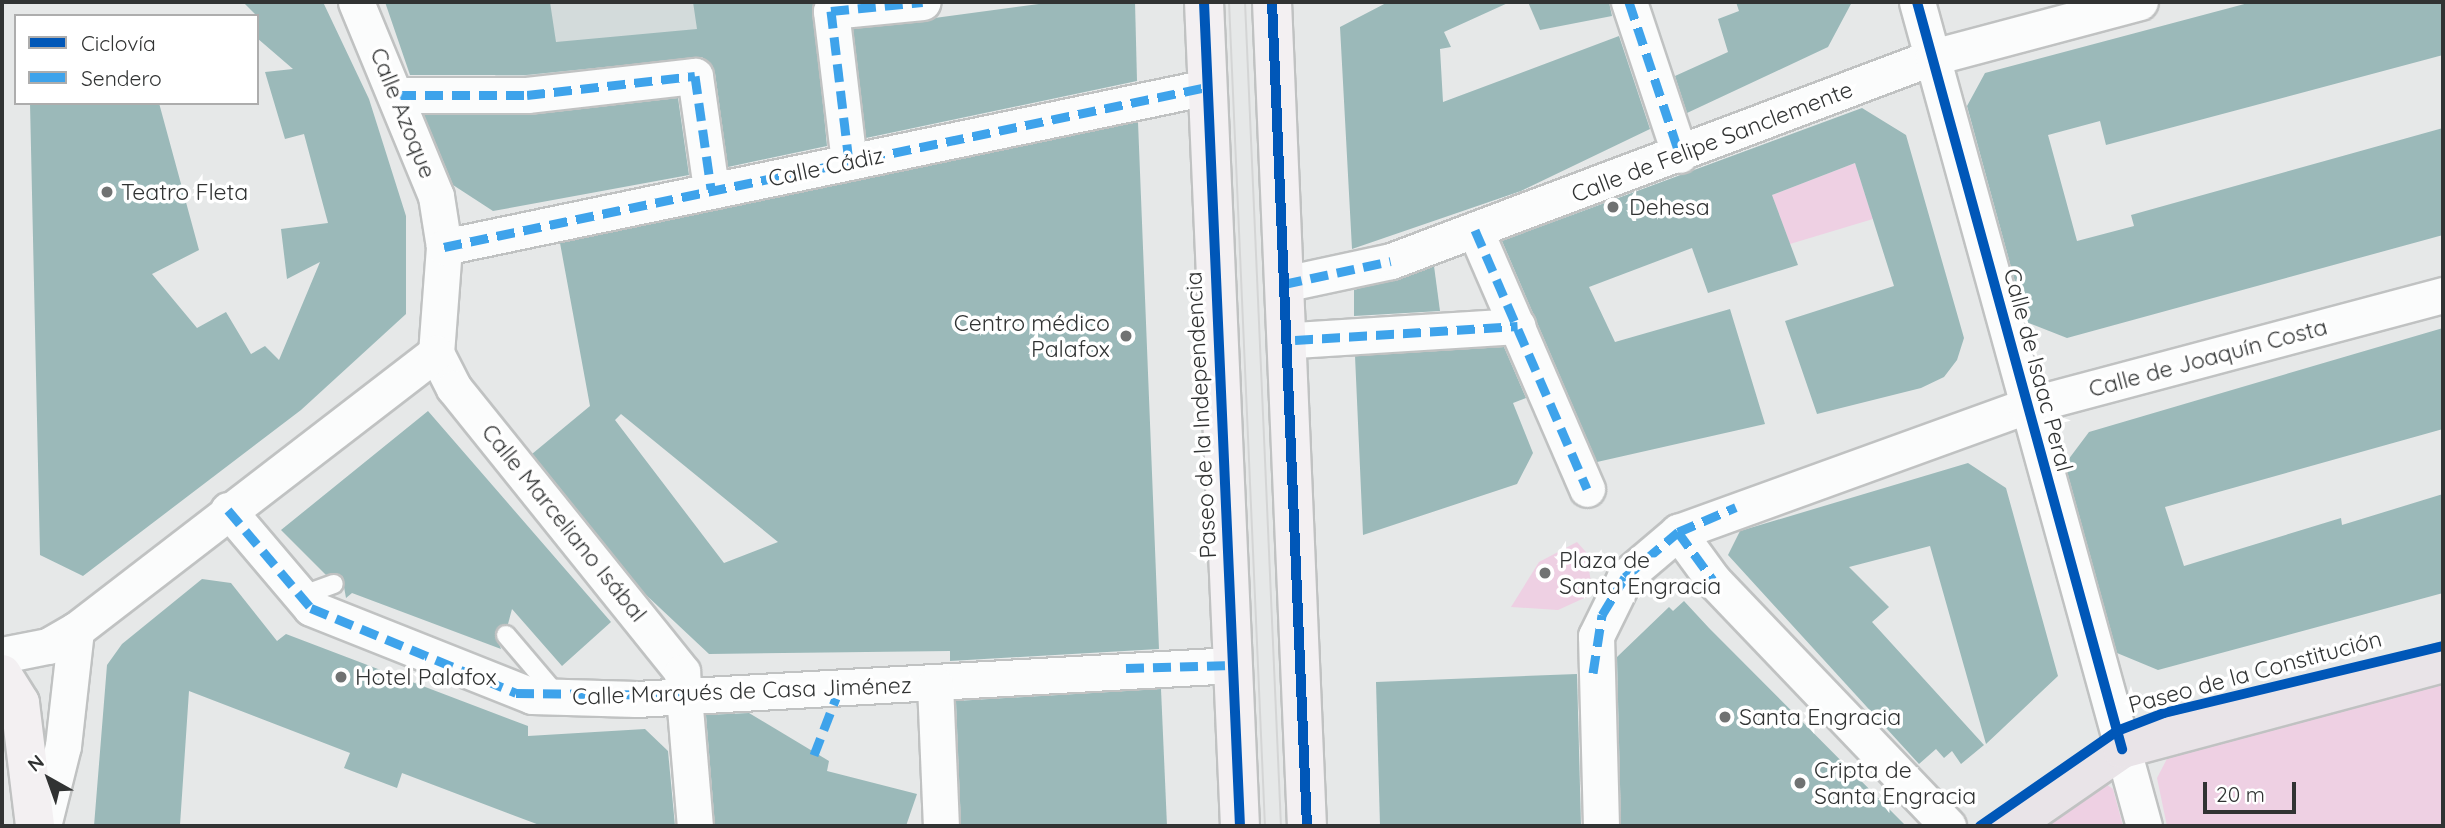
<!DOCTYPE html>
<html>
<head>
<meta charset="utf-8">
<style>
  body { margin:0 }
  #map { position:relative; width:2445px; height:828px; overflow:hidden; background:#e6e8e8; font-family:Quicksand,sans-serif }
  div>[style] { position:absolute }
  .built>* { inset:0; background:#d3dbdb }
  .green>* { inset:0; background:#eed0e3 }
  .building>* { inset:0; background:#9bb9b9 }
  .roads { filter:drop-shadow(2px 0 #c0c2c2) drop-shadow(-2px 0 #c0c2c2) drop-shadow(0 2px #c0c2c2) drop-shadow(0 -2px #c0c2c2) }
  .lane>* { height:18px; margin:-9px; padding:0 9px; transform-origin:9px; border-radius:9px; background:#fbfcfc }
  .street>* { height:35px; margin:-17.5px; padding:0 17.5px; transform-origin:17.5px; border-radius:17.5px; background:#fbfcfc }
  .secondary>* { height:38px; margin:-19px; padding:0 19px; transform-origin:19px; border-radius:19px; background:#f3f0f2 }
  .primary>* { height:38px; margin:-19px; padding:0 19px; transform-origin:19px; border-radius:19px; background:#e9e4e8 }
  .tram>* { height:2px; margin:-1px; padding:0 1px; transform-origin:1px; border-radius:1px; background:#d4d5d5 }
  .quiet>* { height:9px; margin-top:-4.5px; transform-origin:0; background:repeating-linear-gradient(90deg,#3ea3eb 0 18px,transparent 0 27px) }
  .cycleway>* { height:10px; margin:-5px; padding:0 5px; transform-origin:5px; border-radius:5px; background:#0057b8 }
  .dots>* { width:19px; height:19px; translate:-50% -50%; box-sizing:border-box; border:4px solid #fff; border-radius:50% }
  span { translate:-50% -50%; white-space:nowrap; text-align:center; line-height:1.15; -webkit-text-stroke:7px #fff; paint-order:stroke }
  .street-label { font-size:23px; color:#313333 }
  .poi-label { font-size:23px; color:#313333 }
  .left { translate:0 -50%; text-align:left }
  .right { translate:-100% -50%; text-align:right }
  .frame { position:absolute; inset:0; border:4px solid #313333; pointer-events:none }
  .legend { position:absolute; left:14px; top:14px; width:245px; height:91px; box-sizing:border-box; background:#fff; border:2px solid #adadad; margin:0; padding:9px 12px; list-style:none; font-size:21px; color:#313333 }
  .legend li { display:flex; align-items:center; gap:14px; height:35px }
  .legend b { width:35px; border:2px solid #adadad }
  .north { position:absolute; left:14px; top:744px; width:70px; height:70px; -webkit-text-stroke:5px #fff; paint-order:stroke; rotate:320deg; font-size:19px; font-weight:700; line-height:28px; text-align:center; color:#313333 }
  .north::after { content:''; display:block; margin:auto; width:24px; height:32px; background:#313333; clip-path:polygon(50% 0,100% 100%,50% 72%,0 100%) }
  .scale { position:absolute; left:2203px; top:782px; width:93px; height:32px; box-sizing:border-box; border:4px solid #313333; border-top:0; padding-left:9px; font-size:21px; line-height:24px; white-space:nowrap; color:#313333; -webkit-text-stroke:5px #fff; paint-order:stroke }
</style>
</head>
<body>
<div id="map">
  <div class="built">
    <i style="clip-path:polygon(485px 2px,745px 2px,749px 24px,682px 31px,686px 70px,497px 88px)"></i>
  </div>
  <div class="green">
    <i style="clip-path:polygon(1855px 163px,1873px 219px,1790px 244px,1772px 195px)"></i>
    <i style="clip-path:polygon(1577px 542px,1586px 552px,1593px 594px,1558px 610px,1511px 607px,1539px 562px)"></i>
    <i style="clip-path:polygon(2443px 680px,2443px 826px,2167px 826px,2157px 778px,2171px 751px)"></i>
    <i style="clip-path:polygon(2102px 781px,2113px 789px,2123px 826px,2035px 826px)"></i>
  </div>
  <div class="building">
    <i style="clip-path:polygon(243px 2px,323px 2px,369px 99px,406px 216px,406px 314px,301px 410px,83px 576px,40px 555px,30px 103px,159px 103px,199px 250px,152px 274px,197px 328px,226px 312px,251px 354px,265px 346px,279px 360px,320px 262px,287px 279px,281px 229px,328px 223px,304px 134px,285px 139px,265px 72px,293px 69px,257px 38px,257px 16px)"></i>
    <i style="clip-path:polygon(385px 2px,550px 2px,556px 42px,697px 29px,693px 2px,813px 2px,827px 146px,728px 167px,715px 73px,702px 57px,526px 75px,410px 75px)"></i>
    <i style="clip-path:polygon(1054px 2px,1135px 2px,1137px 81px,866px 138px,853px 29px)"></i>
    <i style="clip-path:polygon(1388px 2px,1510px 2px,1444px 32px,1451px 47px,1440px 49px,1443px 102px,1619px 36px,1650px 129px,1521px 191px,1352px 249px,1340px 27px)"></i>
    <i style="clip-path:polygon(1528px 2px,1609px 2px,1612px 16px,1540px 30px)"></i>
    <i style="clip-path:polygon(1736px 2px,1852px 2px,1828px 47px,1687px 113px,1675px 76px,1728px 52px,1718px 19px,1739px 11px)"></i>
    <i style="clip-path:polygon(2252px 2px,2443px 2px,2443px 55px,2106px 145px,2100px 121px,2048px 135px,2077px 241px,2134px 226px,2131px 215px,2443px 128px,2443px 235px,2067px 338px,2026px 322px,1967px 106px,1985px 73px)"></i>
    <i style="clip-path:polygon(678px 98px,689px 175px,493px 211px,453px 185px,424px 115px,529px 115px)"></i>
    <i style="clip-path:polygon(1862px 108px,1906px 135px,1964px 338px,1957px 360px,1944px 377px,1921px 388px,1817px 414px,1785px 321px,1894px 286px,1855px 163px,1772px 195px,1798px 265px,1708px 293px,1692px 248px,1589px 287px,1615px 342px,1730px 309px,1765px 424px,1597px 462px,1502px 241px)"></i>
    <i style="clip-path:polygon(evenodd,1138px 122px,1159px 649px,950px 661px,950px 651px,709px 654px,644px 593px,532px 454px,590px 406px,560px 243px,1138px 122px,621px 414px,778px 542px,724px 563px,615px 420px,621px 414px)"></i>
    <i style="clip-path:polygon(1434px 266px,1440px 311px,1354px 316px,1354px 290px)"></i>
    <i style="clip-path:polygon(2443px 328px,2443px 429px,2165px 507px,2184px 566px,2341px 518px,2342px 525px,2443px 494px,2443px 593px,2158px 670px,2117px 653px,2065px 464px,2089px 432px)"></i>
    <i style="clip-path:polygon(1504px 347px,1526px 398px,1513px 403px,1533px 453px,1517px 484px,1363px 535px,1355px 356px)"></i>
    <i style="clip-path:polygon(428px 411px,611px 622px,562px 666px,512px 609px,508px 624px,495px 632px,501px 649px,352px 593px,346px 598px,342px 576px,326px 575px,281px 530px)"></i>
    <i style="clip-path:polygon(1968px 463px,2006px 488px,2058px 676px,1986px 744px,1930px 546px,1849px 567px,1889px 607px,1872px 622px,1984px 745px,1961px 764px,1952px 751px,1944px 758px,1936px 749px,1919px 764px,1728px 555px,1740px 531px)"></i>
    <i style="clip-path:polygon(202px 579px,231px 583px,277px 641px,286px 634px,528px 726px,528px 736px,645px 729px,668px 751px,675px 826px,542px 826px,402px 773px,397px 788px,344px 768px,350px 753px,189px 691px,180px 825px,94px 826px,107px 665px,122px 644px)"></i>
    <i style="clip-path:polygon(1684px 601px,1709px 628px,1906px 826px,1621px 826px,1617px 657px,1669px 607px,1673px 611px)"></i>
    <i style="clip-path:polygon(1577px 674px,1581px 826px,1380px 826px,1376px 682px)"></i>
    <i style="clip-path:polygon(1161px 689px,1167px 826px,961px 826px,956px 701px)"></i>
    <i style="clip-path:polygon(749px 713px,829px 761px,827px 771px,917px 794px,906px 826px,715px 826px,706px 715px)"></i>
  </div>
  <div class="roads">
    <div class="lane">
      <i style="left:298px;top:597px;width:38px;rotate:-20deg"></i>
      <i style="left:506px;top:635px;width:79px;rotate:49.6deg"></i>
    </div>
    <div class="street">
      <i style="left:356px;top:2px;width:210px;rotate:67.6deg"></i>
      <i style="left:436px;top:196px;width:52px;rotate:81.1deg"></i>
      <i style="left:444px;top:247px;width:106px;rotate:94.3deg"></i>
      <i style="left:436px;top:353px;width:39px;rotate:63deg"></i>
      <i style="left:454px;top:388px;width:364px;rotate:51.2deg"></i>
      <i style="left:682px;top:672px;width:155px;rotate:85.2deg"></i>
      <i style="left:1629px;top:2px;width:161px;rotate:71.6deg"></i>
      <i style="left:1917px;top:2px;width:855px;rotate:74.6deg"></i>
      <i style="left:398px;top:95px;width:129px"></i>
      <i style="left:527px;top:95px;width:169px;rotate:-6.5deg"></i>
      <i style="left:695px;top:76px;width:114px;rotate:81.9deg"></i>
      <i style="left:849px;top:162px;width:152px;rotate:-96.8deg"></i>
      <i style="left:831px;top:11px;width:92px;rotate:-5.6deg"></i>
      <i style="left:1475px;top:230px;width:282px;rotate:66.6deg"></i>
      <i style="left:444px;top:247px;width:780px;rotate:-11.84deg"></i>
      <i style="left:1284px;top:284px;width:109px;rotate:-12.1deg"></i>
      <i style="left:1391px;top:261px;width:579px;rotate:-20.63deg"></i>
      <i style="left:1933px;top:57px;width:214px;rotate:-14.9deg"></i>
      <i style="left:1295px;top:340px;width:223px;rotate:-3.6deg"></i>
      <i style="left:228px;top:510px;width:128px;rotate:49.7deg"></i>
      <i style="left:311px;top:608px;width:238px;rotate:21.7deg"></i>
      <i style="left:532px;top:696px;width:104px;rotate:1.7deg"></i>
      <i style="left:636px;top:699px;width:598px;rotate:-3.26deg"></i>
      <i style="left:1678px;top:532px;width:59px;rotate:53.9deg"></i>
      <i style="left:1713px;top:580px;width:340px;rotate:46.3deg"></i>
      <i style="left:2px;top:655px;width:47px;rotate:-11.1deg"></i>
      <i style="left:48px;top:646px;width:32px;rotate:-30deg"></i>
      <i style="left:76px;top:630px;width:454px;rotate:-37.6deg"></i>
      <i style="left:935px;top:684px;width:142px;rotate:87.6deg"></i>
      <i style="left:43px;top:826px;width:82px;rotate:-76deg"></i>
      <i style="left:63px;top:746px;width:117px;rotate:-83.6deg"></i>
      <i style="left:1601px;top:826px;width:190px;rotate:-91.5deg"></i>
      <i style="left:1596px;top:636px;width:66px;rotate:-63.8deg"></i>
      <i style="left:1625px;top:577px;width:70px;rotate:-40.3deg"></i>
      <i style="left:1678px;top:532px;width:370px;rotate:-19.9deg"></i>
      <i style="left:2026px;top:406px;width:432px;rotate:-14.9deg"></i>
    </div>
    <div class="secondary">
      <i style="left:1204px;top:2px;width:825px;rotate:87.5deg"></i>
      <i style="left:1272px;top:2px;width:825px;rotate:87.57deg"></i>
      <i style="left:2px;top:674px;width:34px;rotate:58deg"></i>
      <i style="left:20px;top:703px;width:124px;rotate:83deg"></i>
    </div>
    <div class="primary">
      <i style="left:2011px;top:826px;width:135px;rotate:-34.7deg"></i>
      <i style="left:2122px;top:749px;width:332px;rotate:-15deg"></i>
    </div>
  </div>
  <div class="tram">
    <i style="left:1229px;top:2px;width:825px;rotate:87.5deg"></i>
    <i style="left:1245px;top:2px;width:825px;rotate:87.5deg"></i>
  </div>
  <div class="quiet">
    <i style="left:1629px;top:2px;width:161px;rotate:71.6deg"></i>
    <i style="left:398px;top:95px;width:129px"></i>
    <i style="left:527px;top:95px;width:169px;rotate:-6.5deg"></i>
    <i style="left:695px;top:76px;width:114px;rotate:81.9deg"></i>
    <i style="left:849px;top:162px;width:152px;rotate:-96.8deg"></i>
    <i style="left:831px;top:11px;width:92px;rotate:-5.6deg"></i>
    <i style="left:1475px;top:230px;width:282px;rotate:66.6deg"></i>
    <i style="left:444px;top:247px;width:780px;rotate:-11.84deg"></i>
    <i style="left:1284px;top:284px;width:109px;rotate:-12.1deg"></i>
    <i style="left:1295px;top:340px;width:223px;rotate:-3.6deg"></i>
    <i style="left:228px;top:510px;width:128px;rotate:49.7deg"></i>
    <i style="left:311px;top:608px;width:222px;rotate:22.5deg"></i>
    <i style="left:516px;top:693px;width:169px;rotate:0.7deg"></i>
    <i style="left:1678px;top:532px;width:59px;rotate:53.9deg"></i>
    <i style="left:1126px;top:668px;width:107px;rotate:-1.6deg"></i>
    <i style="left:1593px;top:673px;width:59px;rotate:-81.2deg"></i>
    <i style="left:1602px;top:615px;width:44px;rotate:-58.8deg"></i>
    <i style="left:1625px;top:577px;width:70px;rotate:-40.3deg"></i>
    <i style="left:1678px;top:532px;width:63px;rotate:-23.3deg"></i>
    <i style="left:814px;top:755px;width:61px;rotate:-68.9deg"></i>
  </div>
  <div class="cycleway">
    <i style="left:1204px;top:2px;width:825px;rotate:87.5deg"></i>
    <i style="left:1272px;top:2px;width:825px;rotate:87.57deg"></i>
    <i style="left:1917px;top:2px;width:775px;rotate:74.65deg"></i>
    <i style="left:1980px;top:826px;width:167px;rotate:-34.7deg"></i>
    <i style="left:2117px;top:731px;width:50px;rotate:-21deg"></i>
    <i style="left:2164px;top:713px;width:287px;rotate:-13.5deg"></i>
  </div>
  <div class="dots">
    <i style="left:107px;top:192px;background:#707272"></i>
    <i style="left:1613px;top:207px;background:#707272"></i>
    <i style="left:1126px;top:336px;background:#707272"></i>
    <i style="left:1545px;top:573px;background:#707272"></i>
    <i style="left:341px;top:677px;background:#707272"></i>
    <i style="left:1725px;top:717px;background:#707272"></i>
    <i style="left:1800px;top:783px;background:#707272"></i>
  </div>
  <div class="street-label">
    <span style="left:403px;top:113px;rotate:68deg">Calle Azoque</span>
    <span style="left:1712px;top:142px;rotate:-21deg">Calle de Felipe Sanclemente</span>
    <span style="left:826px;top:167px;rotate:-12deg">Calle Cádiz</span>
    <span style="left:2208px;top:358px;rotate:-15deg">Calle de Joaquín Costa</span>
    <span style="left:2038px;top:370px;rotate:75deg">Calle de Isaac Peral</span>
    <span style="left:1201px;top:415px;rotate:-93deg">Paseo de la Independencia</span>
    <span style="left:564px;top:523px;rotate:51deg">Calle Marceliano Isábal</span>
    <span style="left:2255px;top:672px;rotate:-15deg">Paseo de la Constitución</span>
    <span style="left:742px;top:691px;rotate:-2deg">Calle Marqués de Casa Jiménez</span>
  </div>
  <div class="poi-label">
    <span class="left" style="left:121px;top:192px">Teatro Fleta</span>
    <span class="left" style="left:1629px;top:207px">Dehesa</span>
    <span class="right" style="left:1110px;top:336px">Centro médico<br>Palafox</span>
    <span class="left" style="left:1559px;top:573px">Plaza de<br>Santa Engracia</span>
    <span class="left" style="left:355px;top:677px">Hotel Palafox</span>
    <span class="left" style="left:1739px;top:717px">Santa Engracia</span>
    <span class="left" style="left:1814px;top:783px">Cripta de<br>Santa Engracia</span>
  </div>
  <div class="frame"></div>
  <ul class="legend">
  <li><b style="height:9px;background:#0057b8"></b>Ciclovía</li>
  <li><b style="height:9px;background:#3ea3eb"></b>Sendero</li>
  </ul>
  <div class="north">N</div>
  <div class="scale">20 m</div>
</div>
</body>
</html>
